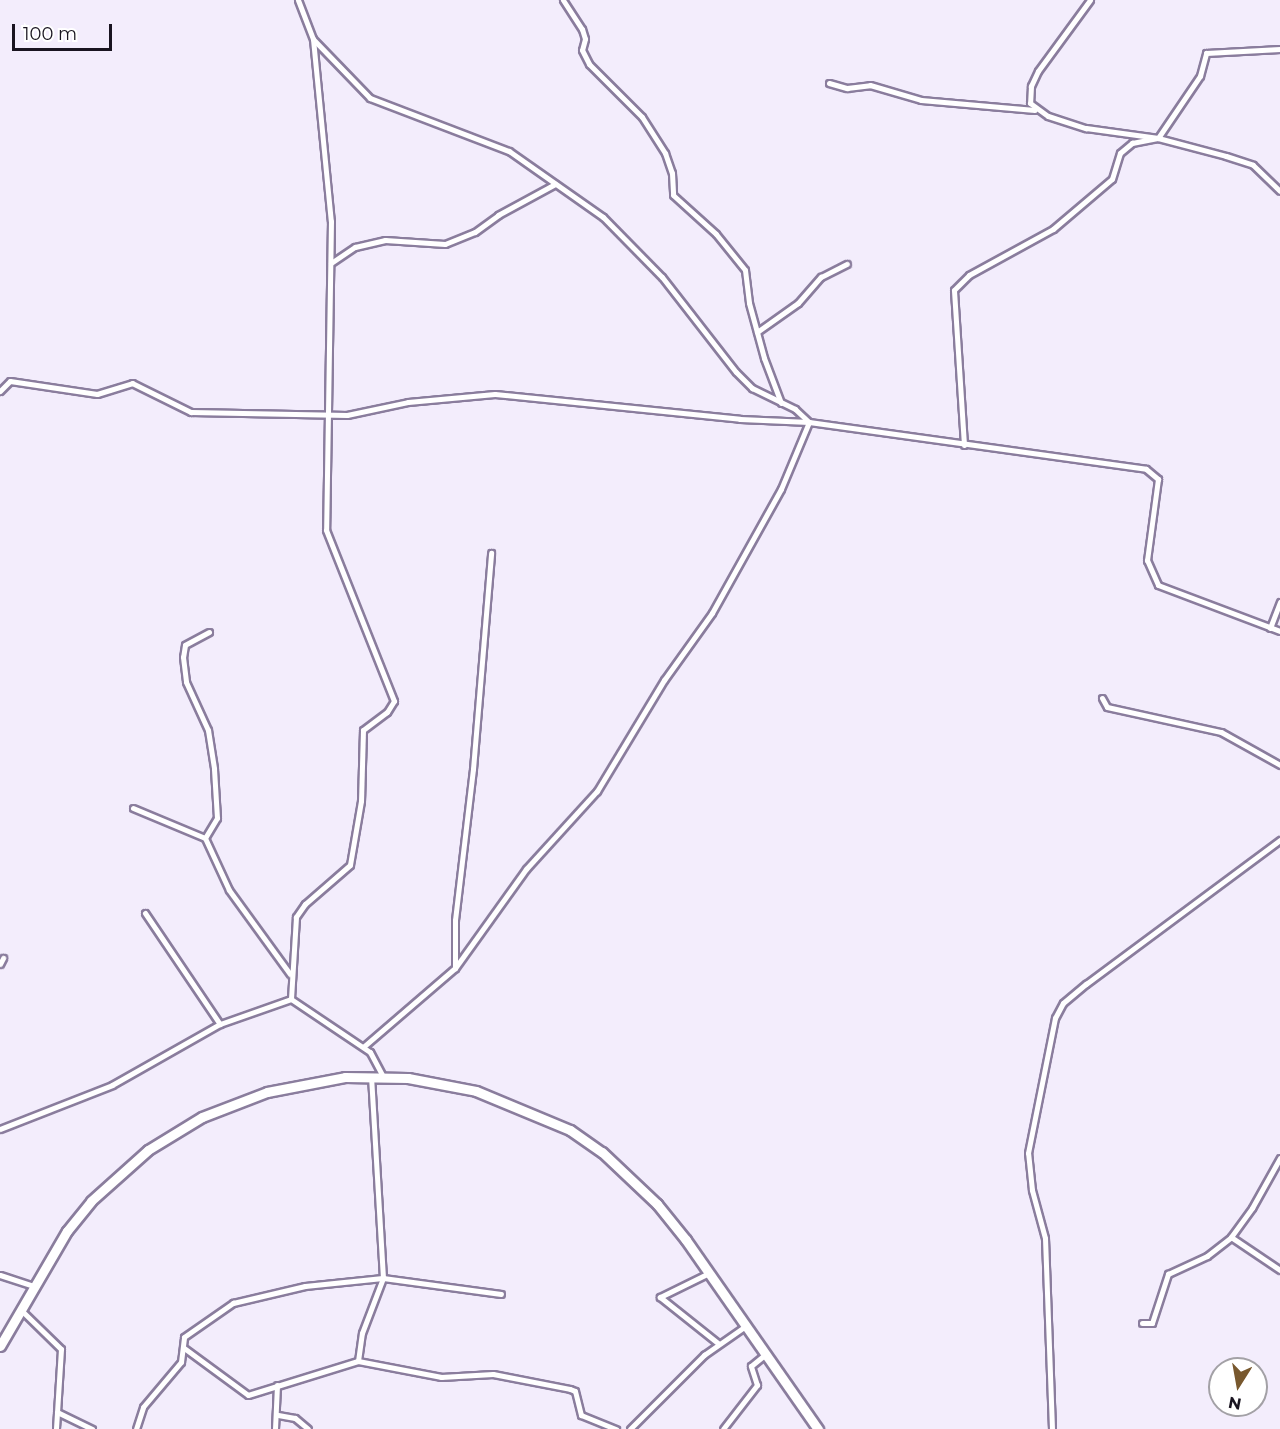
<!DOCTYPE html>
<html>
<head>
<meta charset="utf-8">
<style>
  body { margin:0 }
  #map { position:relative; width:1280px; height:1429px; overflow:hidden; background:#f3edfc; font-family:Montserrat,sans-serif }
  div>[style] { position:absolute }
  .roads { filter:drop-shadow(2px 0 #8a7d9d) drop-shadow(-2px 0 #8a7d9d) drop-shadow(0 2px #8a7d9d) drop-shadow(0 -2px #8a7d9d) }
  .minor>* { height:5px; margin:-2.5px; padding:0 2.5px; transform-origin:2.5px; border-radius:2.5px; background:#fff }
  .trunk>* { height:9px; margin:-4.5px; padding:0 4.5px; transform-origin:4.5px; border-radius:4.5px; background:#fff }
  span { translate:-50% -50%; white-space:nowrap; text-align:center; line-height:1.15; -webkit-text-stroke:6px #fff; paint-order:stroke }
  .north { position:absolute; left:1208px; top:1357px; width:60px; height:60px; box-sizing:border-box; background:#fff; border:2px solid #a3a1a6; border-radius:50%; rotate:191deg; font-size:16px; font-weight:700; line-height:24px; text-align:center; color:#191420 }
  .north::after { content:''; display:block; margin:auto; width:21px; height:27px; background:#78582e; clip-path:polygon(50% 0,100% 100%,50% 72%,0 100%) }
  .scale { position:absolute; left:12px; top:24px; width:100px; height:27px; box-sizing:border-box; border:3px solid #191420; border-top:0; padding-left:8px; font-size:18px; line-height:21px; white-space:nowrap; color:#191420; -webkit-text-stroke:4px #fff; paint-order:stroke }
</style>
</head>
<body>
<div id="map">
  <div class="roads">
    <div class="minor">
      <i style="left:298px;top:0;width:42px;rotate:69deg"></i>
      <i style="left:313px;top:39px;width:183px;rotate:84.4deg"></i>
      <i style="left:331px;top:221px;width:309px;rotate:90.9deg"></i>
      <i style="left:326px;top:530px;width:184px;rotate:68.3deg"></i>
      <i style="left:394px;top:701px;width:13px;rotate:122deg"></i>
      <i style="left:387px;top:712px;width:30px;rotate:143deg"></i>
      <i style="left:363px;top:730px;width:71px;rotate:91.6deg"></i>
      <i style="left:361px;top:801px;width:65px;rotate:99.8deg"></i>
      <i style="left:350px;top:865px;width:60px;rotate:139.1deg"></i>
      <i style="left:305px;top:904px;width:16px;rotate:125deg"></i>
      <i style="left:296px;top:917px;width:82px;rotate:93.5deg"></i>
      <i style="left:291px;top:999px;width:95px;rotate:33.9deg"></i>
      <i style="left:370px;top:1052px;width:27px;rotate:62deg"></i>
      <i style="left:563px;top:0;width:35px;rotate:57deg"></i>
      <i style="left:582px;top:29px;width:10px;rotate:73deg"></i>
      <i style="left:585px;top:39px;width:11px;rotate:105deg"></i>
      <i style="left:582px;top:50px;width:16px;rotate:63deg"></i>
      <i style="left:589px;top:64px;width:75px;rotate:45deg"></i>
      <i style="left:642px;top:117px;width:43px;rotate:57.4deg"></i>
      <i style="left:665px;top:153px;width:21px;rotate:71deg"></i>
      <i style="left:672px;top:173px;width:22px;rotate:87deg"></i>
      <i style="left:673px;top:195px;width:58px;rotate:42.2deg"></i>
      <i style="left:716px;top:234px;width:46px;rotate:51.1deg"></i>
      <i style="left:745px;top:270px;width:33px;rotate:83deg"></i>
      <i style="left:749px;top:303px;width:57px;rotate:74.7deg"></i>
      <i style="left:764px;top:358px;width:48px;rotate:69.3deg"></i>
      <i style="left:1090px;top:0;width:88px;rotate:126.2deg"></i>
      <i style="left:1038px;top:71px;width:17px;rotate:115deg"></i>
      <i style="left:1031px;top:86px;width:17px;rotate:93deg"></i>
      <i style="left:1030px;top:103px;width:22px;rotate:36deg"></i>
      <i style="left:1048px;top:116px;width:40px;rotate:18deg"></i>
      <i style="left:1086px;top:128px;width:73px;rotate:7.9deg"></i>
      <i style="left:1158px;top:138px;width:75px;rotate:-55.9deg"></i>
      <i style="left:1200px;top:76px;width:24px;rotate:-75deg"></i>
      <i style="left:1206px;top:53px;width:74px;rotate:-3.1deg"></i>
      <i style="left:313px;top:39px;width:82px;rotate:46deg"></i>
      <i style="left:370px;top:98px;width:149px;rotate:20.9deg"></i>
      <i style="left:509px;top:151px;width:115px;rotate:35.1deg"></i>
      <i style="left:603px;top:217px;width:84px;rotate:45.5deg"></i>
      <i style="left:662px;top:277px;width:120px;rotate:52.1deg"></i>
      <i style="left:736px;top:372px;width:23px;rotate:45deg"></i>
      <i style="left:752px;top:388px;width:48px;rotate:26deg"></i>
      <i style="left:795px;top:409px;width:19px;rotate:43deg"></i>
      <i style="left:809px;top:422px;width:73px;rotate:112.7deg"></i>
      <i style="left:781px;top:489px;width:142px;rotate:119.1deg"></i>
      <i style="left:712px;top:613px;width:82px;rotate:125.6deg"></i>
      <i style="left:664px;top:680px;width:130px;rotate:121.1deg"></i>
      <i style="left:597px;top:791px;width:105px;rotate:132.3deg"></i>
      <i style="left:526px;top:869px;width:122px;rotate:125.6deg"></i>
      <i style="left:455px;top:968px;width:121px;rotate:139.3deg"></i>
      <i style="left:829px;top:83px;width:19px;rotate:16deg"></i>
      <i style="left:847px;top:88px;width:23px;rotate:-7deg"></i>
      <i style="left:870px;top:85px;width:53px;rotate:16.4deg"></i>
      <i style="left:921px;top:100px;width:114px;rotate:5deg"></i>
      <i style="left:331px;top:263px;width:29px;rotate:-34deg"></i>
      <i style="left:355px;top:247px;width:31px;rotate:-13deg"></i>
      <i style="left:385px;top:240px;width:60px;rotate:3.8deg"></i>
      <i style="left:445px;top:244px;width:32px;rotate:-22deg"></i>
      <i style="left:475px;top:232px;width:29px;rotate:-36deg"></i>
      <i style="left:498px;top:215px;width:65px;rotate:-28.5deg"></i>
      <i style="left:757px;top:332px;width:50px;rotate:-35.3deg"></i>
      <i style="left:798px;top:303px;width:35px;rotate:-49deg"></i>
      <i style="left:821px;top:277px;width:29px;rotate:-27deg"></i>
      <i style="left:0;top:391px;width:14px;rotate:-45deg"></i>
      <i style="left:10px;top:381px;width:88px;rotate:8.5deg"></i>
      <i style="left:97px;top:394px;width:37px;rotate:-17deg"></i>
      <i style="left:132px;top:383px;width:66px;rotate:26.2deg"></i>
      <i style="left:191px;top:412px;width:156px;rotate:1.1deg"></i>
      <i style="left:347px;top:415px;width:62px;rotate:-12deg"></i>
      <i style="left:408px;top:402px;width:87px;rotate:-5.3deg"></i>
      <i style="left:495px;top:394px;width:246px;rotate:5.8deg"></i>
      <i style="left:740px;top:419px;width:69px;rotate:2.5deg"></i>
      <i style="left:809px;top:422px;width:340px;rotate:7.9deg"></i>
      <i style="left:1146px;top:469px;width:16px;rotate:40deg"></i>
      <i style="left:1158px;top:479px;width:82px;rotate:97.7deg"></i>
      <i style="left:1147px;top:560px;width:27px;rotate:66deg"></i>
      <i style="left:1158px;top:585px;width:130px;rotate:20.7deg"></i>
      <i style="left:964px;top:445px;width:155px;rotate:-93.7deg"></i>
      <i style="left:954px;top:290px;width:21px;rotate:-45deg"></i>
      <i style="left:969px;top:275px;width:96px;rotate:-28.7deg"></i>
      <i style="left:1053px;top:229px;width:77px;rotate:-40.3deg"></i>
      <i style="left:1112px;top:179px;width:27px;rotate:-73deg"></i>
      <i style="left:1120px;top:153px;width:16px;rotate:-40deg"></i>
      <i style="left:1132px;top:143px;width:26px;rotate:-11deg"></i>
      <i style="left:1158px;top:138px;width:70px;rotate:14.8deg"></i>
      <i style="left:1226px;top:156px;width:28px;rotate:18deg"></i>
      <i style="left:1253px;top:165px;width:37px;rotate:44deg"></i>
      <i style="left:1270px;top:628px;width:28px;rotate:-69deg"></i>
      <i style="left:209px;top:632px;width:27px;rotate:152deg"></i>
      <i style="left:185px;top:645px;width:12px;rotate:99deg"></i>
      <i style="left:183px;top:657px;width:25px;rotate:83deg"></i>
      <i style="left:186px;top:682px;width:53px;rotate:65.4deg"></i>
      <i style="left:208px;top:730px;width:39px;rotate:81deg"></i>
      <i style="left:214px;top:769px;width:49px;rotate:86.5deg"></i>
      <i style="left:217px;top:818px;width:23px;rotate:121deg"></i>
      <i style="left:205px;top:838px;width:57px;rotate:65.2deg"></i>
      <i style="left:229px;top:890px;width:104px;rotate:54deg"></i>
      <i style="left:1102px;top:698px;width:10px;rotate:61deg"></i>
      <i style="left:1107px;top:707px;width:117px;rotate:12.4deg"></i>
      <i style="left:1221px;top:732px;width:68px;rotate:29.2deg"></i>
      <i style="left:133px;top:808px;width:78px;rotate:22.6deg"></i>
      <i style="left:145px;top:913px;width:134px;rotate:56deg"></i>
      <i style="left:0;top:964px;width:7px;rotate:-63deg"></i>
      <i style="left:455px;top:968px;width:48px;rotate:-90deg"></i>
      <i style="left:455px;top:920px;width:152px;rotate:-83.2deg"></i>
      <i style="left:473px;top:769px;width:217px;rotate:-85.2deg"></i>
      <i style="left:0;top:1129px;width:120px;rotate:-21.4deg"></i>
      <i style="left:112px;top:1085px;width:124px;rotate:-29.5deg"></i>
      <i style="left:220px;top:1024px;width:75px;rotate:-19.4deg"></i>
      <i style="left:1231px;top:1237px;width:59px;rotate:34deg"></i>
      <i style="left:709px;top:1273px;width:55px;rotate:153.9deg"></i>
      <i style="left:660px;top:1297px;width:75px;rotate:38.5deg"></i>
      <i style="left:0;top:1275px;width:35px;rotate:18deg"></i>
      <i style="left:21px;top:1310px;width:56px;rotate:44.3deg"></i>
      <i style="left:61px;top:1349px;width:80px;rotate:93.6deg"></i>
      <i style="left:1142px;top:1323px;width:10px"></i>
      <i style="left:1152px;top:1323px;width:52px;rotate:-71.9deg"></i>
      <i style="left:1168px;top:1274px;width:43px;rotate:-24.8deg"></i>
      <i style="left:1207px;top:1256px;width:31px;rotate:-38deg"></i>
      <i style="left:1231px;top:1237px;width:36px;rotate:-54deg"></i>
      <i style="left:1252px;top:1208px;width:57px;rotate:-60.8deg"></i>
      <i style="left:184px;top:1348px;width:79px;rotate:36.3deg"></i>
      <i style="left:248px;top:1395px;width:115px;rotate:-17.2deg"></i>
      <i style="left:358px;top:1361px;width:85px;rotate:10.9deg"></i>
      <i style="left:441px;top:1377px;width:52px;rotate:-3.3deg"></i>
      <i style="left:493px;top:1374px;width:78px;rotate:11deg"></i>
      <i style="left:570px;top:1389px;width:5px;rotate:22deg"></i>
      <i style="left:575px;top:1391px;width:25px;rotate:76deg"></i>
      <i style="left:581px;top:1415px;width:38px;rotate:22deg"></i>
      <i style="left:358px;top:1361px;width:28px;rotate:-82deg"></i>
      <i style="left:362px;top:1333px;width:59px;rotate:-69.1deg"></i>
      <i style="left:383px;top:1278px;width:202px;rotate:-93.4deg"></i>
      <i style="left:57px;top:1412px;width:39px;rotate:26deg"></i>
      <i style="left:278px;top:1415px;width:17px;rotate:10deg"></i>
      <i style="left:295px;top:1418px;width:17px;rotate:40deg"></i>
      <i style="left:136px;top:1429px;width:23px;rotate:-72deg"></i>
      <i style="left:143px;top:1407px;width:59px;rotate:-49.8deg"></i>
      <i style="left:181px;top:1362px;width:25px;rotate:-83deg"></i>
      <i style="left:184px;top:1337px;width:60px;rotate:-34.8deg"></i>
      <i style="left:233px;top:1303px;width:74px;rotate:-13.3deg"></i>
      <i style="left:305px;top:1286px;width:78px;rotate:-5.9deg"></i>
      <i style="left:383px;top:1278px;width:119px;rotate:7.7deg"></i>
      <i style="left:275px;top:1429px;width:44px;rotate:-87.4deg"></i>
      <i style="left:630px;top:1429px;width:105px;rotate:-45deg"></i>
      <i style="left:704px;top:1355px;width:52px;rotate:-34.9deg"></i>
      <i style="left:723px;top:1429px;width:56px;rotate:-52.3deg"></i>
      <i style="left:757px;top:1385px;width:20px;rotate:-108deg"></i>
      <i style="left:751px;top:1366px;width:19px;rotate:-39deg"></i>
      <i style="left:1052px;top:1429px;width:191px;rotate:-92.1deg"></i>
      <i style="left:1045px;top:1238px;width:50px;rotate:-105.2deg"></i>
      <i style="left:1032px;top:1190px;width:37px;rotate:-96deg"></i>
      <i style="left:1028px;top:1153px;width:138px;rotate:-78.7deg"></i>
      <i style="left:1055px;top:1018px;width:17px;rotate:-62deg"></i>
      <i style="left:1063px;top:1003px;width:30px;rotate:-40deg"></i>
      <i style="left:1086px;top:984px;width:242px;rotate:-36.6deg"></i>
    </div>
    <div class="trunk">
      <i style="left:0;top:1346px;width:133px;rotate:-59.8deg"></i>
      <i style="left:67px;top:1231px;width:38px;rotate:-51deg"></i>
      <i style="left:91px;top:1201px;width:76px;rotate:-41.8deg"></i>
      <i style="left:148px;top:1150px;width:63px;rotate:-31.4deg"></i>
      <i style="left:202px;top:1117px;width:70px;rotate:-21deg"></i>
      <i style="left:267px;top:1092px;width:79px;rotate:-10.9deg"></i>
      <i style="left:345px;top:1077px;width:63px;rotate:0.9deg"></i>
      <i style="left:408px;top:1078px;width:69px;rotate:10.8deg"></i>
      <i style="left:476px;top:1091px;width:102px;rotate:22.5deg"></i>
      <i style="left:570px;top:1130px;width:39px;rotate:35deg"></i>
      <i style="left:602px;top:1152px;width:76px;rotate:43.4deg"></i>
      <i style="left:657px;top:1204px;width:46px;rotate:51.1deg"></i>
      <i style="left:686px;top:1240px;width:231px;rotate:55.1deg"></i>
    </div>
  </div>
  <div class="north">N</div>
  <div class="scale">100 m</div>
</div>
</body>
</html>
